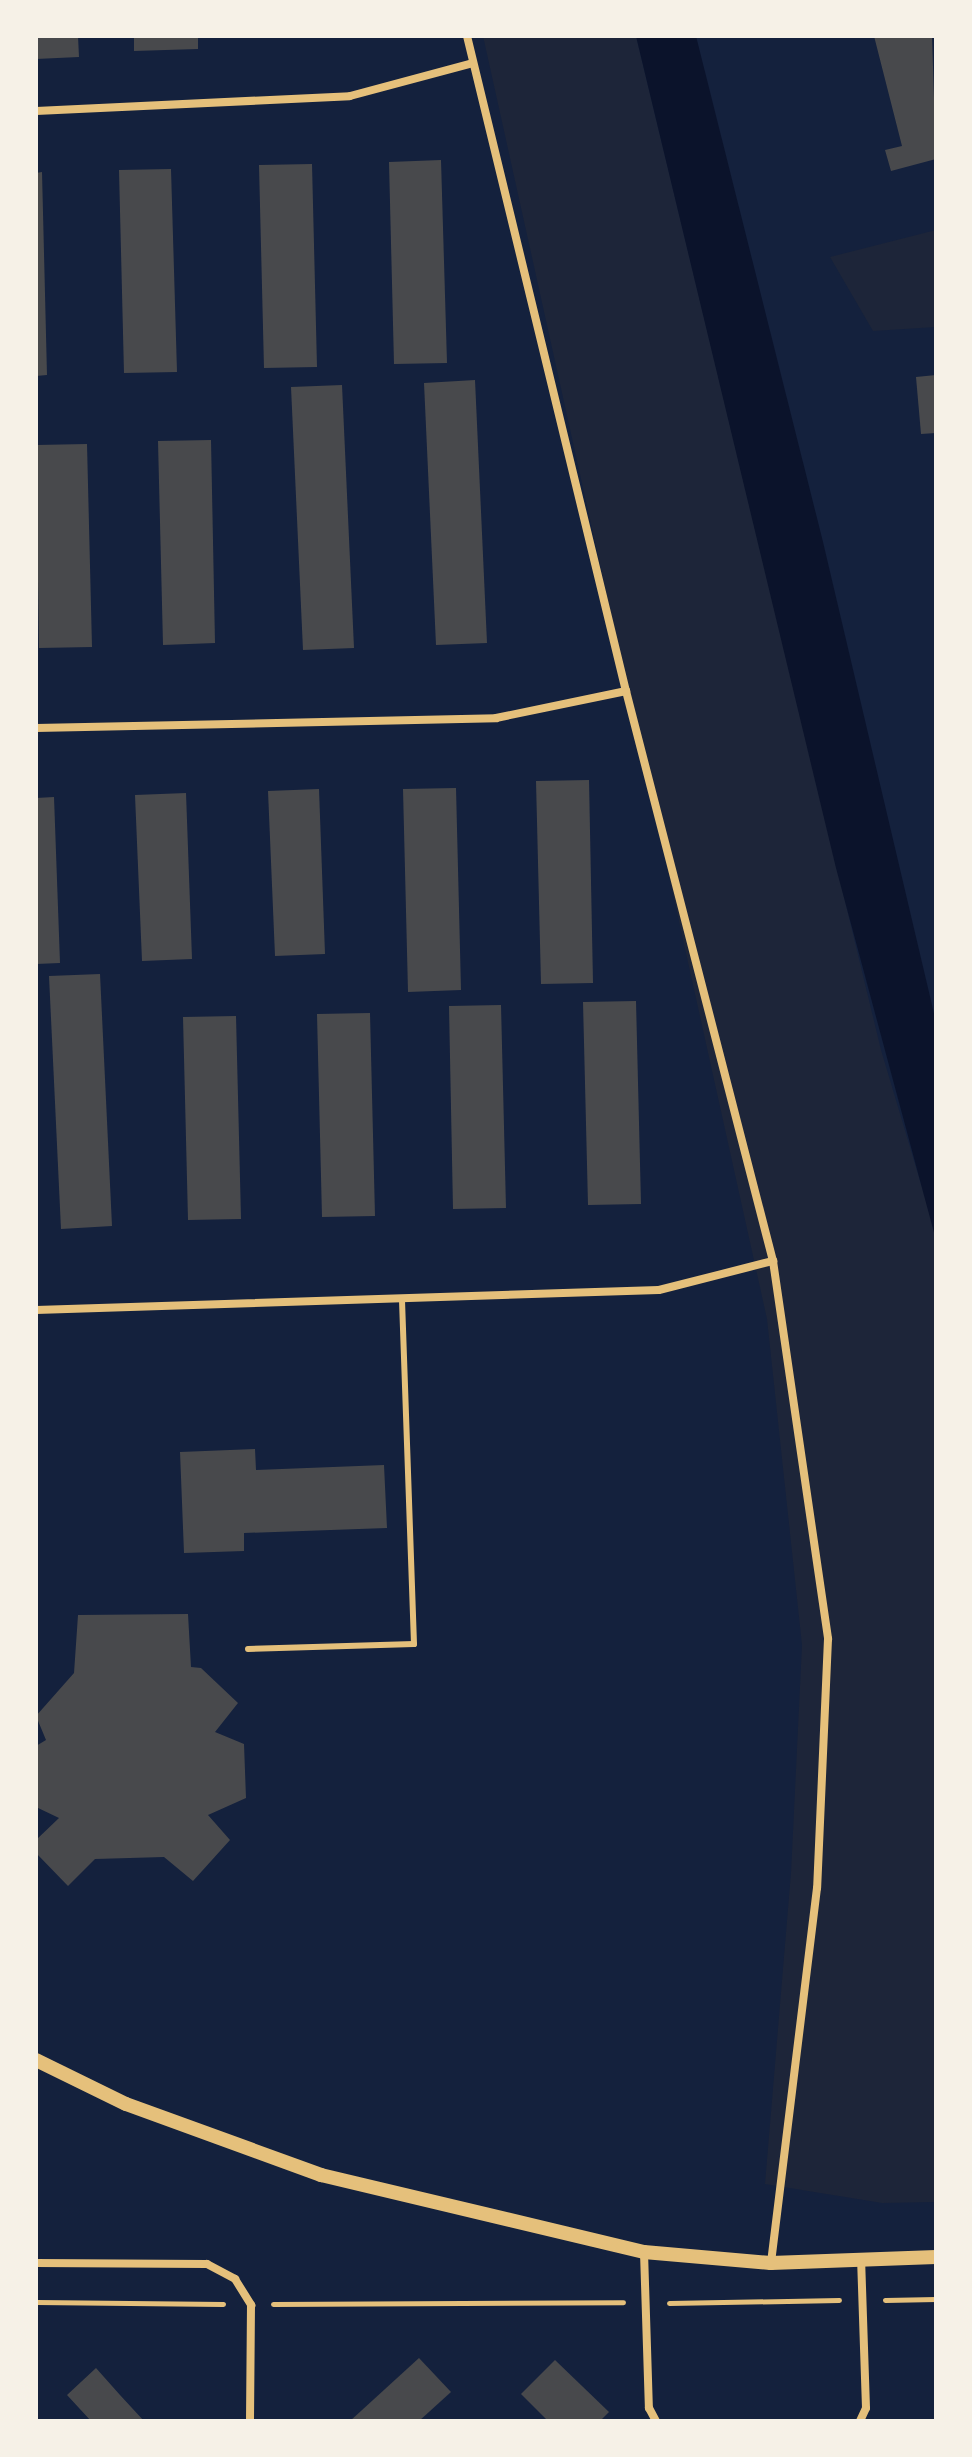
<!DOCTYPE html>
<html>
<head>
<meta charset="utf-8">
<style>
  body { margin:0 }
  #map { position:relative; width:972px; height:2457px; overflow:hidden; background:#14213d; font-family:Inter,sans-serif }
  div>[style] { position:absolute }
  .green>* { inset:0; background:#1d2539 }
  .water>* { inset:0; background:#0b132b }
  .building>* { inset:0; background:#48494c }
  .path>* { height:5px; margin:-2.5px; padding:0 2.5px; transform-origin:2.5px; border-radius:2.5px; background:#e5c07b }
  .service>* { height:6px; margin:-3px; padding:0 3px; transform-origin:3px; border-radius:3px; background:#e5c07b }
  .minor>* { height:8px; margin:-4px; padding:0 4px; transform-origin:4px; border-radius:4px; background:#e5c07b }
  .tertiary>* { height:14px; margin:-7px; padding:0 7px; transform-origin:7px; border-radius:7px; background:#e5c07b }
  span { translate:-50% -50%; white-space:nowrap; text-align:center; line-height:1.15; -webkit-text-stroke:8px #f6f1e7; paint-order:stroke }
  .frame { position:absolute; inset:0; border:38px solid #f6f1e7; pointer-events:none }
</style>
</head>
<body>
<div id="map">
  <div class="green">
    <i style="clip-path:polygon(483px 36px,636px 36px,881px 1050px,935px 1231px,936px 2202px,882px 2203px,765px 2184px,791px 1873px,802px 1645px,767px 1319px)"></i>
    <i style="clip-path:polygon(936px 230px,936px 327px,873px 331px,830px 257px)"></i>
  </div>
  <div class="water">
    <i style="clip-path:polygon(636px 36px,696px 36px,823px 542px,936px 1022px,936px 1240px,836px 868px)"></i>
  </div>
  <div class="building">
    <i style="clip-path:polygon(36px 36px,78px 36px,79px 57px,36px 59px)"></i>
    <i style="clip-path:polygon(134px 36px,198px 36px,198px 49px,134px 51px)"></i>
    <i style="clip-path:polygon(874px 36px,932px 36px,936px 159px,891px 171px,885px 150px,902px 146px)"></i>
    <i style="clip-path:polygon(441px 160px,447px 363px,394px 364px,389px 162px)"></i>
    <i style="clip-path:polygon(312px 164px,317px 367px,264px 368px,259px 165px)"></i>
    <i style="clip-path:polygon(171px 169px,177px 372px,124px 373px,119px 170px)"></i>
    <i style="clip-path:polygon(42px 172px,47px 375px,36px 376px,36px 173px)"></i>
    <i style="clip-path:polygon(936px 375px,936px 433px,921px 434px,916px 377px)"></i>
    <i style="clip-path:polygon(475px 380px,487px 643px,436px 645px,424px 383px)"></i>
    <i style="clip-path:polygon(342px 385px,354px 648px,303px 650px,291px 387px)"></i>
    <i style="clip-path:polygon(211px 440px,215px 643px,163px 645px,158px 441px)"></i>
    <i style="clip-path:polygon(87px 444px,92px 647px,39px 648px,36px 445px)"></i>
    <i style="clip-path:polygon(589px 780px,593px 983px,541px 984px,536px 781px)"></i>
    <i style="clip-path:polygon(456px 788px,461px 990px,408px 992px,403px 789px)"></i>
    <i style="clip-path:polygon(319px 789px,325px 954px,275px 956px,268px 791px)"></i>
    <i style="clip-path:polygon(186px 793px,192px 959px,142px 961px,135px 795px)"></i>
    <i style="clip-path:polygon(54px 797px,60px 963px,36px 964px,36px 798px)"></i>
    <i style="clip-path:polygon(100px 974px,112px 1226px,61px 1229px,49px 976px)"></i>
    <i style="clip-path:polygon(636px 1001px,641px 1204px,588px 1205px,583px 1002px)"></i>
    <i style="clip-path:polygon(501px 1005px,506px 1208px,453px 1209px,449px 1006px)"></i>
    <i style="clip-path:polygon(370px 1013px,375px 1216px,322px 1217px,317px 1014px)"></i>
    <i style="clip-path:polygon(236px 1016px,241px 1219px,188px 1220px,183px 1017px)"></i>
    <i style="clip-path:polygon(255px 1449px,256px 1470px,384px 1465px,387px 1528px,244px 1533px,244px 1551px,184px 1553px,180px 1452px)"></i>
    <i style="clip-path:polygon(188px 1614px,191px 1667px,201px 1668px,238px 1703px,215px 1732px,244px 1744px,246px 1798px,208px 1815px,230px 1840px,193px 1881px,164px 1857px,95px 1859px,68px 1886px,36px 1853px,36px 1840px,59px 1818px,36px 1807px,36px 1746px,46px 1740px,36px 1716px,74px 1673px,78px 1615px)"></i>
    <i style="clip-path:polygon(419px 2358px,451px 2392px,419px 2421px,350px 2421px)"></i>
    <i style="clip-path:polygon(555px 2360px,609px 2412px,600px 2421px,548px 2421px,521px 2394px)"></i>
    <i style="clip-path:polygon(96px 2368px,120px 2395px,144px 2421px,91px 2421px,67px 2395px)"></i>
  </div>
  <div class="path">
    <i style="left:885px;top:2300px;width:51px;rotate:-1.1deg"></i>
    <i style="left:36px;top:2302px;width:187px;rotate:0.6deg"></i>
    <i style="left:669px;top:2303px;width:170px;rotate:-1deg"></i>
    <i style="left:273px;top:2304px;width:350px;rotate:-0.3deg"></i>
  </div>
  <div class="service">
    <i style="left:248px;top:1649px;width:166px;rotate:-1.7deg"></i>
    <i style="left:414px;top:1644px;width:345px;rotate:-92deg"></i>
  </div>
  <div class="minor">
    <i style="left:467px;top:36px;width:674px;rotate:76.36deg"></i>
    <i style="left:626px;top:691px;width:589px;rotate:75.54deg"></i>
    <i style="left:773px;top:1261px;width:382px;rotate:81.7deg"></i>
    <i style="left:828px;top:1639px;width:249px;rotate:92.5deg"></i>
    <i style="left:817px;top:1888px;width:378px;rotate:97deg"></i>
    <i style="left:36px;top:111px;width:314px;rotate:-2.7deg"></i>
    <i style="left:350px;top:96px;width:127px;rotate:-15deg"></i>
    <i style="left:36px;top:728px;width:460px;rotate:-1.2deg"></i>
    <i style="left:496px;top:718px;width:133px;rotate:-11.7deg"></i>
    <i style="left:36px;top:1310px;width:623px;rotate:-1.84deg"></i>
    <i style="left:659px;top:1290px;width:118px;rotate:-14.3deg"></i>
    <i style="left:644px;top:2252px;width:156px;rotate:88.2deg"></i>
    <i style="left:649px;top:2408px;width:15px;rotate:62deg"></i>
    <i style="left:36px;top:2263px;width:171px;rotate:0.3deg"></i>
    <i style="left:207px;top:2264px;width:32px;rotate:28deg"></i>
    <i style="left:235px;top:2279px;width:31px;rotate:58deg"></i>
    <i style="left:251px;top:2305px;width:116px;rotate:90.5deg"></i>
    <i style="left:860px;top:2421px;width:14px;rotate:-65deg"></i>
    <i style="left:866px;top:2408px;width:147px;rotate:-91.9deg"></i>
  </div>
  <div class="tertiary">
    <i style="left:36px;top:2060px;width:100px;rotate:26.1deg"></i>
    <i style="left:126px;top:2104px;width:208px;rotate:20deg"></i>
    <i style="left:321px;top:2175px;width:332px;rotate:13.4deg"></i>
    <i style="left:644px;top:2252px;width:127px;rotate:5deg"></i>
    <i style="left:771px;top:2263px;width:165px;rotate:-2.1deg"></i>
  </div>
  <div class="frame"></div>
</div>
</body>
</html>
